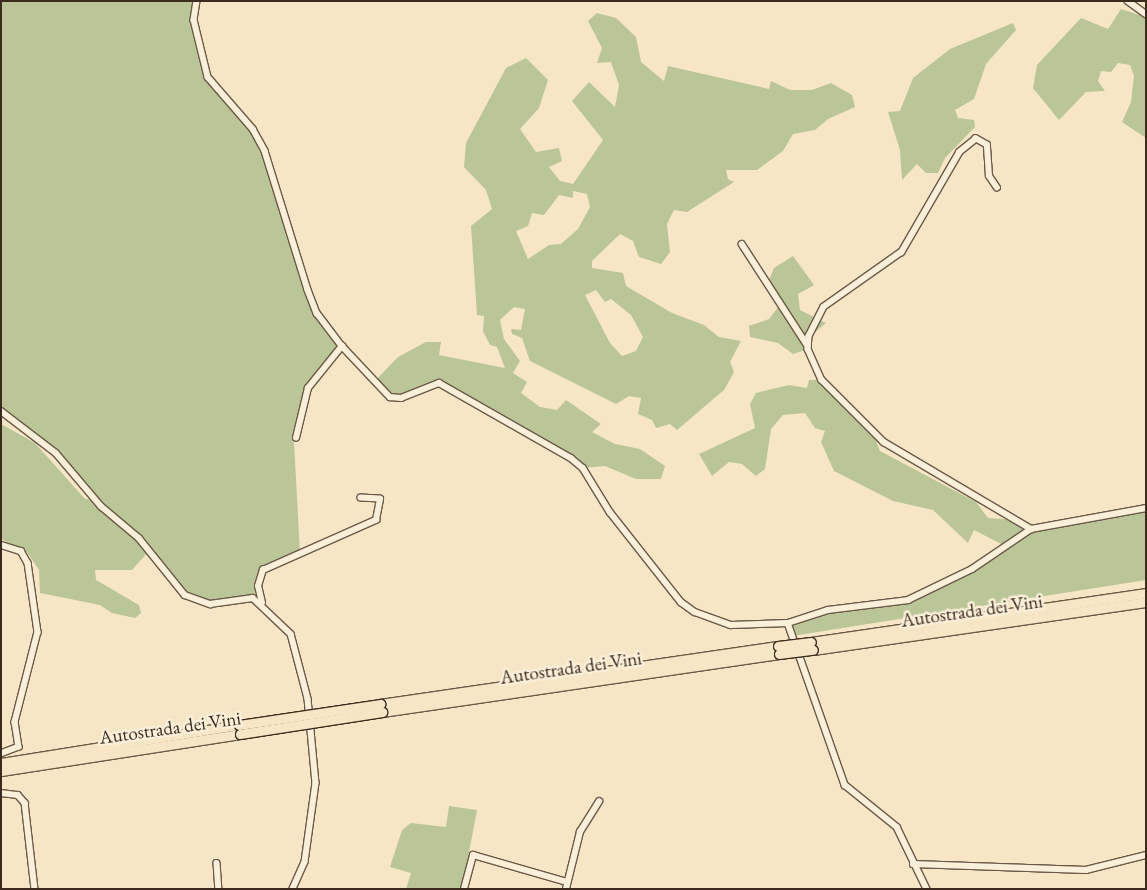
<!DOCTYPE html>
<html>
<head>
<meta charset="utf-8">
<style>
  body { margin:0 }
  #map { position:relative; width:1147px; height:890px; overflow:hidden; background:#f7e6c5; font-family:"EB Garamond",serif }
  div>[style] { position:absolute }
  .green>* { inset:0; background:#bac697 }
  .roads { filter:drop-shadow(1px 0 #6b5948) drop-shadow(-1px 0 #6b5948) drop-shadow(0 1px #6b5948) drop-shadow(0 -1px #6b5948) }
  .minor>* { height:5.5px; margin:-2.75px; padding:0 2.75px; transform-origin:2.75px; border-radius:2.75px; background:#faefd9 }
  .highway>* { height:9px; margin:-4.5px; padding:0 4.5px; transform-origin:4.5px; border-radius:4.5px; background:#f7e6c5 }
  .bridges { filter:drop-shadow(1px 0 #3c2a1f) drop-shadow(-1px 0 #3c2a1f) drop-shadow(0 1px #3c2a1f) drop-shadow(0 -1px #3c2a1f) }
  .highway-bridge>* { height:9px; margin:-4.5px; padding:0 4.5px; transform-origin:4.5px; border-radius:4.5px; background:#f7e6c5 }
  span { translate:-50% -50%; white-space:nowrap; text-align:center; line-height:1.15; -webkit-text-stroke:5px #faefd9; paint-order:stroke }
  .street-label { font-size:19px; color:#3c2a1f }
  .frame { position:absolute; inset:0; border:2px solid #3c2a1f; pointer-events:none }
</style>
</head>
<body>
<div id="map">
  <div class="green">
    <i style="clip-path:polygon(1px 1px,197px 1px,194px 20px,208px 77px,253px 129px,265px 151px,317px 313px,342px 346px,308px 388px,294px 442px,300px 554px,262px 569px,253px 598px,210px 604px,185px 595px,148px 552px,132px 570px,95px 570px,96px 580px,139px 605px,141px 613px,135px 618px,112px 613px,100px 605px,40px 593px,39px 570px,27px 552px,1px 539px,1px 424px,35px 443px,85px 499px,96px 500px,56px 453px,1px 411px)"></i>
    <i style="clip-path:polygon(1121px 9px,1146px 17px,1146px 138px,1122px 122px,1131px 102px,1134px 76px,1130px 65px,1118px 63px,1111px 72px,1101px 71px,1098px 81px,1105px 91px,1086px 92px,1059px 120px,1033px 88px,1037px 65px,1081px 18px,1108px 29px)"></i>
    <i style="clip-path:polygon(evenodd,597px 13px,616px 18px,636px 37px,641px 62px,664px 81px,668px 66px,769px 89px,771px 81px,790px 90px,812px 90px,831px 83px,852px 95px,855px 107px,828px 119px,815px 130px,793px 134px,783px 151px,757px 170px,726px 170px,728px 179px,734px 182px,687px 212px,674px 210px,667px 224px,670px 252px,661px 264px,639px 257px,633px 241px,620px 234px,592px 261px,592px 268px,623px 273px,626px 286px,672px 313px,704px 325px,719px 337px,741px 341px,730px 362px,734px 372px,724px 390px,677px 430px,670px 424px,656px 428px,652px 420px,638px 414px,641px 398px,629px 396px,616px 404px,530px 361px,522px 338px,512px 334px,511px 329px,521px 330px,525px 309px,514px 307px,500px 320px,504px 339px,520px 361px,513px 373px,527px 382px,521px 393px,540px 407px,557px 410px,566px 400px,601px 424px,592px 432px,615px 444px,640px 449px,665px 466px,661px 479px,636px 479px,605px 466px,583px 468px,439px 383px,401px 398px,390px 397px,374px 382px,398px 357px,426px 342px,441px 342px,439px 355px,505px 368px,497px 347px,490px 345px,483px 331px,484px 316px,477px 315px,471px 226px,492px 209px,486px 190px,464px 167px,466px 143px,506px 68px,526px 58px,548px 80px,539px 108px,520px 129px,536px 152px,559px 148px,562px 161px,549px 167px,560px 181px,573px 184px,603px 140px,572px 101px,589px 82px,615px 107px,619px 85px,611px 62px,597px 63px,602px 48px,588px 21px,597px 13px,573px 191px,587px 194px,590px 207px,578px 229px,561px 244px,549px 245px,528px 259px,516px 231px,528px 226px,532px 213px,544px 215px,559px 195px,573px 198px,573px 191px,597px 13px,596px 290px,605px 302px,611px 299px,631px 315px,643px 337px,636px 351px,622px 356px,610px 343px,585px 295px,596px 290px)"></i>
    <i style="clip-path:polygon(1013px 23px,1016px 30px,986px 64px,974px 99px,955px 110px,958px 118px,974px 120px,975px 127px,945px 158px,938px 173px,926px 173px,917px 164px,902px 180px,900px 150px,888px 112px,900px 111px,913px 78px,950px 49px)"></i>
    <i style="clip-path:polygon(793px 256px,814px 285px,798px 294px,800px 310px,826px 323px,808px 338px,808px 349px,793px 354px,778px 343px,750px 337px,749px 326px,769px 319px,779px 306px,769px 280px,774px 268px)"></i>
    <i style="clip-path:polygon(809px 380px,822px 380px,873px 433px,880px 451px,976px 502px,988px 518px,1016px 520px,1031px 529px,1146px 508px,1146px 580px,792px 636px,788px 623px,828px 610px,908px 600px,972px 569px,1005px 546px,974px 530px,968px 543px,933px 510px,893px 501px,834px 471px,821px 442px,825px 431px,815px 428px,805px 413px,783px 415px,771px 429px,765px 469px,756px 476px,742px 464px,729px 462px,712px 476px,699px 454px,755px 428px,750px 404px,756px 393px,789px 385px,807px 388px)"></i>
    <i style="clip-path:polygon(449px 806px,477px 810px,462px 889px,406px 889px,411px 873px,390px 867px,402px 830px,411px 823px,446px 827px)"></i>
  </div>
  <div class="roads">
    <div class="minor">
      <i style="left:197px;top:1px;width:19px;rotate:99deg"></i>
      <i style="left:194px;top:20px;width:59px;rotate:76.2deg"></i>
      <i style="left:208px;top:77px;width:69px;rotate:49.1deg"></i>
      <i style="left:253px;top:129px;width:25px;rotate:61deg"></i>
      <i style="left:265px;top:151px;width:145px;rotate:72.8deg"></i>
      <i style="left:308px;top:290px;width:25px;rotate:69deg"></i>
      <i style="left:317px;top:313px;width:41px;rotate:52.9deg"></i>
      <i style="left:342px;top:346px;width:70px;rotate:46.7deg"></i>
      <i style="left:390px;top:397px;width:11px;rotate:5deg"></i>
      <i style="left:401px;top:398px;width:41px;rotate:-21.5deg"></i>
      <i style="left:439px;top:383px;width:152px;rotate:29.6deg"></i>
      <i style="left:571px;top:458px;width:16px;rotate:40deg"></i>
      <i style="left:583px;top:468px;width:52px;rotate:58.5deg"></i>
      <i style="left:610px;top:512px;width:115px;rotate:51.7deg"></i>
      <i style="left:681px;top:602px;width:17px;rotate:36deg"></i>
      <i style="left:695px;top:612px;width:38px;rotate:20deg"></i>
      <i style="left:731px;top:625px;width:57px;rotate:-2deg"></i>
      <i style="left:788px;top:623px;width:42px;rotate:-18deg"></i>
      <i style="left:828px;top:610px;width:81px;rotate:-7.1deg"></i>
      <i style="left:908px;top:600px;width:71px;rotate:-25.8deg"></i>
      <i style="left:972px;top:569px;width:71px;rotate:-34.1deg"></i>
      <i style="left:1031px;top:529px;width:117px;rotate:-10.3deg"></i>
      <i style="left:1128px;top:1px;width:22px;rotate:36deg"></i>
      <i style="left:997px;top:188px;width:14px;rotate:-124deg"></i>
      <i style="left:989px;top:176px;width:31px;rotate:-94deg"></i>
      <i style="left:987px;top:145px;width:13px;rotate:-151deg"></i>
      <i style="left:976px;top:139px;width:21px;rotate:141deg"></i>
      <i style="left:960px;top:152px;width:116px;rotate:120.1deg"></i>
      <i style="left:902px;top:252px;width:95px;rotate:144.8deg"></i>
      <i style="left:824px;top:307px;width:33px;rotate:117deg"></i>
      <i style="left:809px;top:336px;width:13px;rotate:94deg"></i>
      <i style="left:808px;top:349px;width:34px;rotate:66deg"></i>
      <i style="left:822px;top:380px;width:88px;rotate:45deg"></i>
      <i style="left:884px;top:442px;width:171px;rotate:30.6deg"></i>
      <i style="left:742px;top:244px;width:121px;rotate:57.1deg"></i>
      <i style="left:1px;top:411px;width:69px;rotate:37.4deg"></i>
      <i style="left:56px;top:453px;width:70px;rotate:49.7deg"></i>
      <i style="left:101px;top:506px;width:50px;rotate:40.1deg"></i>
      <i style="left:139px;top:538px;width:73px;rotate:51.1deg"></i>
      <i style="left:185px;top:595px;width:27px;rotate:20deg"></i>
      <i style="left:210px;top:604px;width:43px;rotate:-7.9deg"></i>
      <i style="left:253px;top:598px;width:52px;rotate:43.5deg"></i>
      <i style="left:291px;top:634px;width:67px;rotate:75.3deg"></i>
      <i style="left:308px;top:699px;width:84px;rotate:84.6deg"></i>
      <i style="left:316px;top:783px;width:80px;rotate:97.9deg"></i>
      <i style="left:305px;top:862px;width:30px;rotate:114deg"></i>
      <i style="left:296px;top:438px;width:51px;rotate:-76.5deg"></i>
      <i style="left:308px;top:388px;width:54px;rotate:-51deg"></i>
      <i style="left:1px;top:545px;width:21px;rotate:17deg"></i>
      <i style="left:21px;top:551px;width:14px;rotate:60deg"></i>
      <i style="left:28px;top:563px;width:70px;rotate:81.8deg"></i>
      <i style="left:38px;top:632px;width:93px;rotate:104.3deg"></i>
      <i style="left:15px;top:722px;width:25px;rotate:81deg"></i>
      <i style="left:19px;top:747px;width:19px;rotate:159deg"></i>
      <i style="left:262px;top:603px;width:17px;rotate:-103deg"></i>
      <i style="left:258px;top:586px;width:17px;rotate:-73deg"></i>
      <i style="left:263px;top:570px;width:124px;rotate:-23.9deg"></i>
      <i style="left:376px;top:520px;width:21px;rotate:-79deg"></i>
      <i style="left:380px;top:499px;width:19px;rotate:-177deg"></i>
      <i style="left:788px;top:623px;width:172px;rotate:70.6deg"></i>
      <i style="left:845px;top:785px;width:67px;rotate:38.9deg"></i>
      <i style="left:897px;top:827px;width:69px;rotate:64.2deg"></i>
      <i style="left:1px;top:793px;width:17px;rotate:7deg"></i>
      <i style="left:18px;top:795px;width:11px;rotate:49deg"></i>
      <i style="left:25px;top:803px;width:87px;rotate:83.4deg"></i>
      <i style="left:217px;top:863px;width:26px;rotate:86deg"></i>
      <i style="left:913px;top:864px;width:173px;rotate:2deg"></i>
      <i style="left:1086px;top:870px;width:62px;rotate:-14deg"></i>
      <i style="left:464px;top:889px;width:35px;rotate:-75deg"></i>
      <i style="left:473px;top:855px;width:98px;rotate:16deg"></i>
      <i style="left:566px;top:889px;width:59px;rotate:-76.2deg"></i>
      <i style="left:580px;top:832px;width:36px;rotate:-58deg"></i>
    </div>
    <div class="highway">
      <i style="left:811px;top:642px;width:339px;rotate:-8.3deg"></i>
      <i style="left:813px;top:650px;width:336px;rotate:-8.2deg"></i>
      <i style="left:380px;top:704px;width:402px;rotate:-8.3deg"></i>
      <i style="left:382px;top:712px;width:401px;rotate:-8.3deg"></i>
      <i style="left:1px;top:763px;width:241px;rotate:-9.1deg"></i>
      <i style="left:1px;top:771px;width:242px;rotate:-8.8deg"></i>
    </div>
  </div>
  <div class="bridges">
    <div class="highway-bridge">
      <i style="left:778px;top:646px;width:33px;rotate:-7deg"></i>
      <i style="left:779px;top:654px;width:34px;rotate:-7deg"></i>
      <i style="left:239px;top:725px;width:143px;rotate:-8.5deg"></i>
      <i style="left:240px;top:734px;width:144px;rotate:-8.8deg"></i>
    </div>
  </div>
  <div class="street-label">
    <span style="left:972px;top:611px;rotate:-8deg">Autostrada dei Vini</span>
    <span style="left:571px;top:668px;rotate:-8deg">Autostrada dei Vini</span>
    <span style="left:170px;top:728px;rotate:-8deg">Autostrada dei Vini</span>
  </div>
  <div class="frame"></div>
</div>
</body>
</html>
